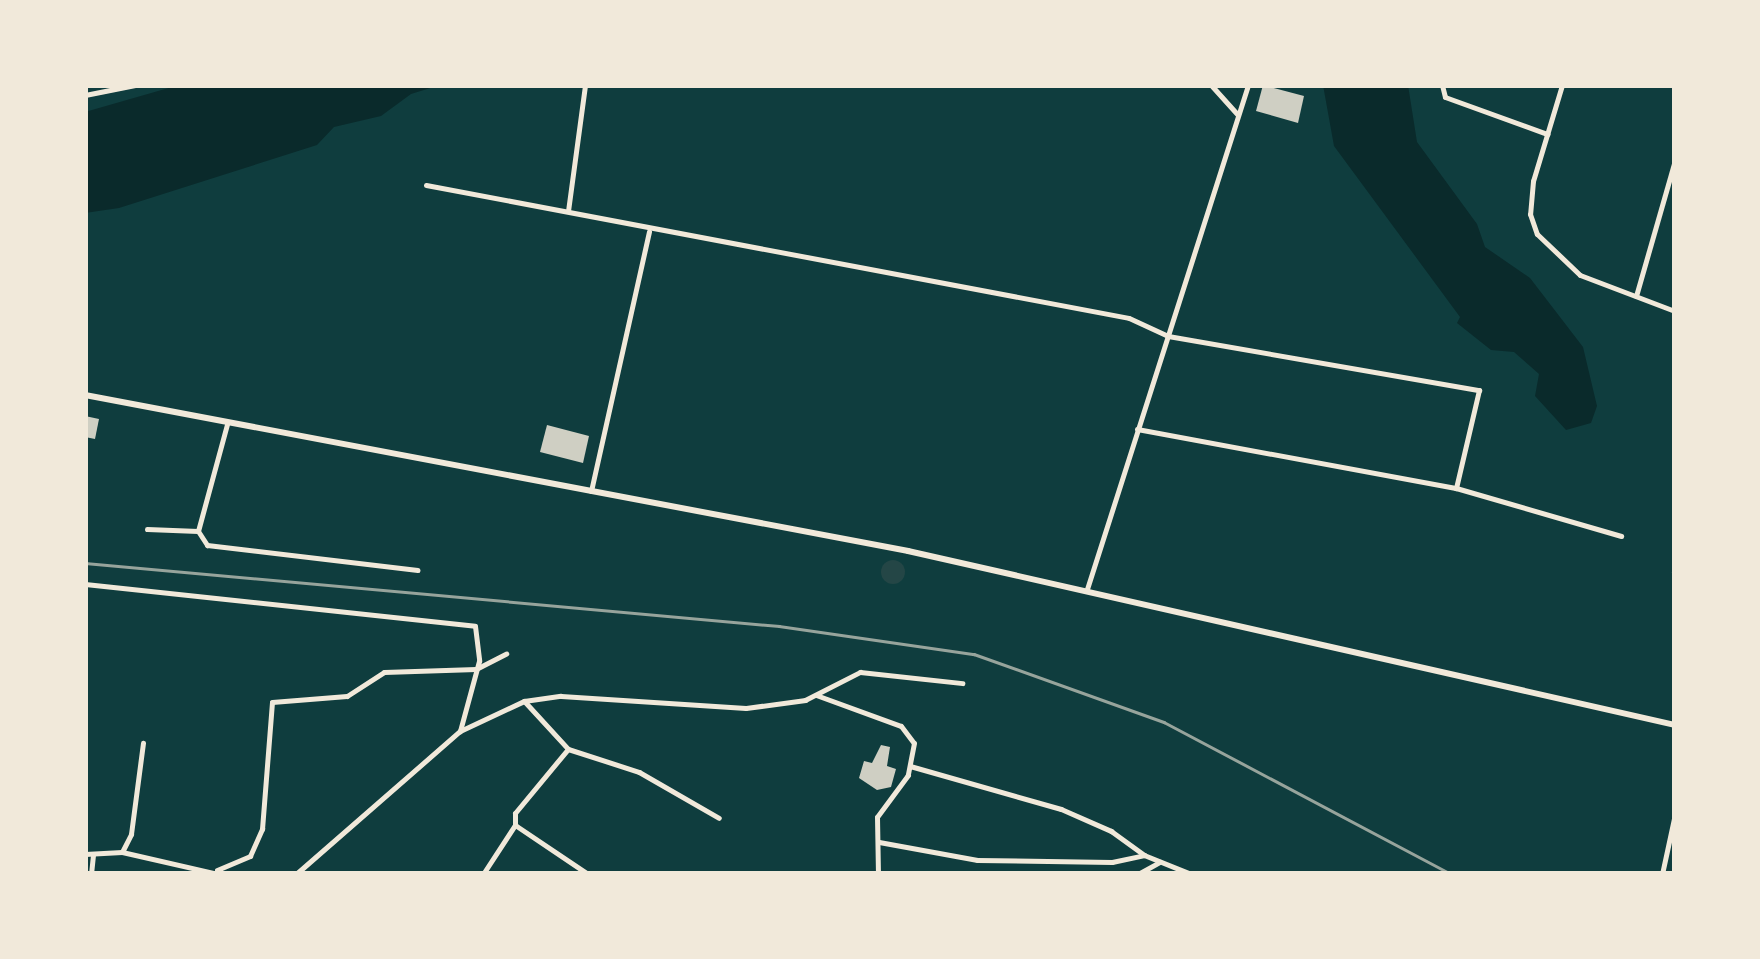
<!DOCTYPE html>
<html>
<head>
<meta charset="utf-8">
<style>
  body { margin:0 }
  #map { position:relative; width:1760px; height:959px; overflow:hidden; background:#0f3d3e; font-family:"Roboto Serif",serif }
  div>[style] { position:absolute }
  .green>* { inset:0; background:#244646 }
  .round { border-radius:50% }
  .water>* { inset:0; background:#0a2a2b }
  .building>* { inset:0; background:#cfcfc3 }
  .minor>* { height:5px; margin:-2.5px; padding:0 2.5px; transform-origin:2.5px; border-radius:2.5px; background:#f1e9da }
  .tertiary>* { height:6px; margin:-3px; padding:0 3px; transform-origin:3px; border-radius:3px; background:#f1e9da }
  .rail>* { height:2.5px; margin:-1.25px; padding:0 1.25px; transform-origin:1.25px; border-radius:1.25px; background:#97a49c }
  span { translate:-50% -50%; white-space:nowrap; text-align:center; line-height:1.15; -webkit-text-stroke:10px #f1e9da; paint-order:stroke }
  .frame { position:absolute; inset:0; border:88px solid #f1e9da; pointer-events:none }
</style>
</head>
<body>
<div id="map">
  <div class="green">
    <i class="round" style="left:881px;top:560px;width:24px;height:24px"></i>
  </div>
  <div class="water">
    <i style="clip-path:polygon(179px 85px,440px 85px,411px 94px,381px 116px,334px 127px,317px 145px,119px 208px,85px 213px,85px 112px)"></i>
    <i style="clip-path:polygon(1323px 85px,1408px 85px,1417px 142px,1477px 224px,1485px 247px,1530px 278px,1583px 347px,1597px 406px,1591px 423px,1566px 430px,1535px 396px,1539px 374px,1514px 352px,1491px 350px,1457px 323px,1460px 317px,1334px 146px)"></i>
  </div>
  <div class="building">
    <i style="clip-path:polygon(1263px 85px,1304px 96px,1298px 123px,1256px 111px)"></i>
    <i style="clip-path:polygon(85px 416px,99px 419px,95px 439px,85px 437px)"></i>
    <i style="clip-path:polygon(547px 425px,589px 436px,583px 463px,540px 452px)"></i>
    <i style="clip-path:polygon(881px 745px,890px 747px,887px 766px,896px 769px,891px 787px,877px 790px,859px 778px,864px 761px,872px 763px)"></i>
  </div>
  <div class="minor">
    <i style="left:1211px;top:85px;width:40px;rotate:48deg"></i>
    <i style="left:1442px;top:85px;width:12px;rotate:76deg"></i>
    <i style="left:1445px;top:97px;width:109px;rotate:19.9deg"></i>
    <i style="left:1562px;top:85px;width:100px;rotate:106.8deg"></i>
    <i style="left:1533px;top:181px;width:33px;rotate:95deg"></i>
    <i style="left:1530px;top:214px;width:21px;rotate:71deg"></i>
    <i style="left:1537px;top:234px;width:59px;rotate:43.6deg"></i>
    <i style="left:1580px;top:275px;width:102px;rotate:20.8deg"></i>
    <i style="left:85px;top:95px;width:51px;rotate:-11.3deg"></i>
    <i style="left:426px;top:185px;width:715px;rotate:10.71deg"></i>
    <i style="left:1129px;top:318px;width:43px;rotate:24.8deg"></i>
    <i style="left:1168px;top:336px;width:316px;rotate:9.9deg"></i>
    <i style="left:1479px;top:390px;width:101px;rotate:103.2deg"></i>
    <i style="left:568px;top:211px;width:127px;rotate:-82.3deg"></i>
    <i style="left:1636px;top:296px;width:141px;rotate:-74deg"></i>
    <i style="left:1137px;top:429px;width:324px;rotate:10.5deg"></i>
    <i style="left:1456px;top:488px;width:172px;rotate:16.2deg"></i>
    <i style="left:591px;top:491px;width:266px;rotate:-77.4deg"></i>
    <i style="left:147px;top:529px;width:51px;rotate:2.2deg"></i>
    <i style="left:198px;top:531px;width:111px;rotate:-74.8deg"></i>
    <i style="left:198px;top:531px;width:17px;rotate:57deg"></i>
    <i style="left:207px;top:545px;width:212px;rotate:6.8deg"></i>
    <i style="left:1674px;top:572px;width:1px;rotate:-45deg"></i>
    <i style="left:85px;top:584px;width:392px;rotate:6.1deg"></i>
    <i style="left:475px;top:626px;width:35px;rotate:83deg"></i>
    <i style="left:479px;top:661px;width:73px;rotate:105.2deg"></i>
    <i style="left:1087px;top:589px;width:529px;rotate:-72.28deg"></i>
    <i style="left:816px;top:695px;width:90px;rotate:20deg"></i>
    <i style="left:901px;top:726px;width:21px;rotate:53deg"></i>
    <i style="left:914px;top:743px;width:33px;rotate:101deg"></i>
    <i style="left:908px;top:775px;width:52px;rotate:126.4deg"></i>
    <i style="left:877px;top:817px;width:57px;rotate:89deg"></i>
    <i style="left:525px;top:702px;width:64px;rotate:47.5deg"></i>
    <i style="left:568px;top:749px;width:75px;rotate:17.9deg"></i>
    <i style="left:639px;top:772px;width:92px;rotate:29.9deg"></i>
    <i style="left:910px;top:766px;width:157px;rotate:15.9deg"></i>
    <i style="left:1061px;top:809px;width:55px;rotate:23.7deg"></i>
    <i style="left:1111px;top:831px;width:41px;rotate:36deg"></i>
    <i style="left:515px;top:825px;width:88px;rotate:33.9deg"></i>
    <i style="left:879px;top:842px;width:100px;rotate:10.4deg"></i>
    <i style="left:977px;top:860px;width:135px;rotate:0.8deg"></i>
    <i style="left:1112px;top:862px;width:33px;rotate:-12deg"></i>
    <i style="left:1144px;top:855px;width:51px;rotate:22deg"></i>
    <i style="left:122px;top:852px;width:20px;rotate:-63deg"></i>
    <i style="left:131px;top:834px;width:92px;rotate:-82.5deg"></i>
    <i style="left:85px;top:854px;width:37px;rotate:-3deg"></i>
    <i style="left:122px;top:852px;width:98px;rotate:12.9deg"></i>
    <i style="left:217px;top:870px;width:36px;rotate:-23deg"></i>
    <i style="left:250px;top:856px;width:30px;rotate:-66deg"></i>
    <i style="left:262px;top:829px;width:127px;rotate:-85.5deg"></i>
    <i style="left:272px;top:702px;width:75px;rotate:-4.6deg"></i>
    <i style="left:347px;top:696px;width:44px;rotate:-33deg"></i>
    <i style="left:384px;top:672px;width:92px;rotate:-1.9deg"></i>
    <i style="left:476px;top:669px;width:34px;rotate:-27deg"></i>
    <i style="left:91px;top:874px;width:19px;rotate:-84deg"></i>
    <i style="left:296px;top:874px;width:218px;rotate:-41.1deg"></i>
    <i style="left:460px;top:731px;width:71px;rotate:-25.1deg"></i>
    <i style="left:524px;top:701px;width:37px;rotate:-8deg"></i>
    <i style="left:561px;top:696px;width:185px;rotate:3.7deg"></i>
    <i style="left:746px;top:708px;width:60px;rotate:-7.7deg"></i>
    <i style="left:805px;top:700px;width:62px;rotate:-27deg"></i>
    <i style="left:860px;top:672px;width:103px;rotate:6.2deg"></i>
    <i style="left:483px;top:874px;width:59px;rotate:-56.9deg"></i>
    <i style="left:515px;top:825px;width:12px;rotate:-90deg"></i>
    <i style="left:515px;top:813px;width:83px;rotate:-50.4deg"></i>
    <i style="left:1138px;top:874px;width:25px;rotate:-29deg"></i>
    <i style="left:1662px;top:874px;width:61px;rotate:-77.8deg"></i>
  </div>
  <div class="tertiary">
    <i style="left:85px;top:395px;width:838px;rotate:10.73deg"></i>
    <i style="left:908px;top:551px;width:786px;rotate:12.78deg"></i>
  </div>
  <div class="rail">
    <i style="left:85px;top:563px;width:697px;rotate:5.19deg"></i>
    <i style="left:779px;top:626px;width:197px;rotate:8.2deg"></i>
    <i style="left:974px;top:654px;width:202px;rotate:19.7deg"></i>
    <i style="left:1164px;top:722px;width:325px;rotate:27.9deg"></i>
  </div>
  <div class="frame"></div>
</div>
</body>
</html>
